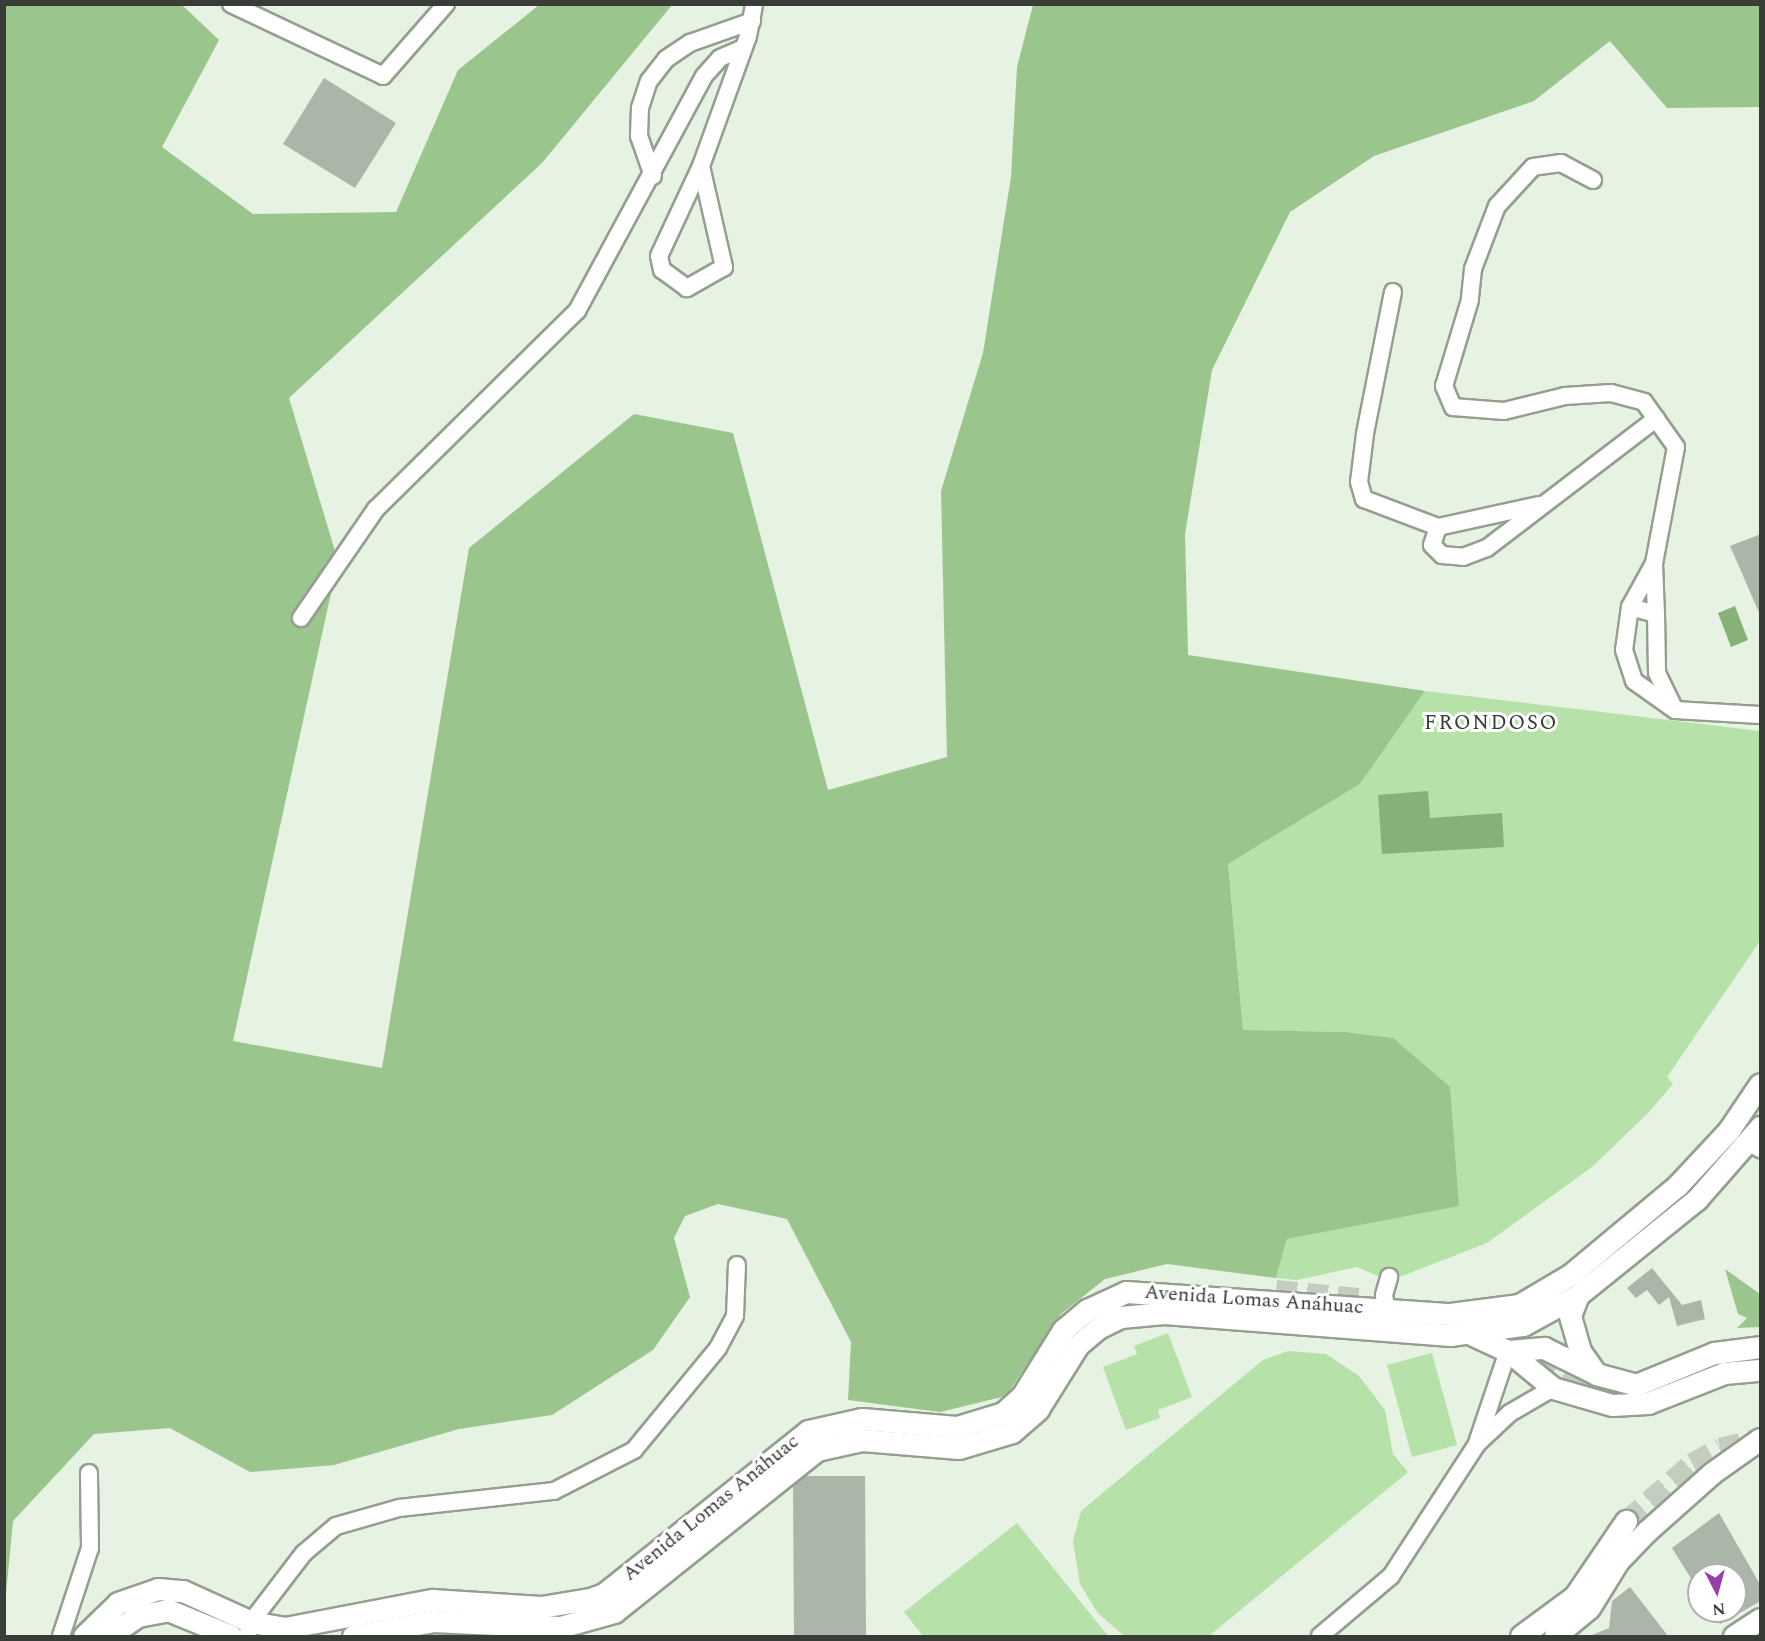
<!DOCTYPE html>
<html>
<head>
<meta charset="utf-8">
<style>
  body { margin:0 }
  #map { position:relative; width:1765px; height:1641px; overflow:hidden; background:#e6f2e2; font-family:Spectral,serif }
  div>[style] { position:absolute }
  .green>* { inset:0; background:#b6e1a9 }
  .forest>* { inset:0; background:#9ac58d }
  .water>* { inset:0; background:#87b179 }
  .building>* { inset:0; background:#aab6a7 }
  .major-tunnel>* { height:21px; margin-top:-10.5px; transform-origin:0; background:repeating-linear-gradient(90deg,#c3cec0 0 21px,transparent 0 31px) }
  .roads { filter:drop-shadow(2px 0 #949f90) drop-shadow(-2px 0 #949f90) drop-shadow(0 2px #949f90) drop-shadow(0 -2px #949f90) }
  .minor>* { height:16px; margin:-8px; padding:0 8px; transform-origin:8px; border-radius:8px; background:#fff }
  .major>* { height:21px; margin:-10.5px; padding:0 10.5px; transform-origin:10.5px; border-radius:10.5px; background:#fff }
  span { translate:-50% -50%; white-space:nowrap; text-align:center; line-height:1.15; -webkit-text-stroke:6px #fff; paint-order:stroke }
  .street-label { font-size:20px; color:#383d37 }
  .neighbourhood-label { font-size:21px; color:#383d37; letter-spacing:1.5px }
  .frame { position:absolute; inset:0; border:6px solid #383d37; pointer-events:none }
  .north { position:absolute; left:1687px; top:1563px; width:60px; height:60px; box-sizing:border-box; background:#fff; border:2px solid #afb1af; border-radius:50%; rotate:174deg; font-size:16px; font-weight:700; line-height:24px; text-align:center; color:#383d37 }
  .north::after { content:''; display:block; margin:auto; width:21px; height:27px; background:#953fad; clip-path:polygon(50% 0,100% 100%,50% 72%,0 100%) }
</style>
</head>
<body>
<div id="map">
  <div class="green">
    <i style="clip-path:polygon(1425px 691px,1760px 731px,1760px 941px,1667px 1077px,1673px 1084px,1649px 1112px,1592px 1167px,1487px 1243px,1389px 1281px,1357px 1267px,1297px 1280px,1276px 1278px,1287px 1239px,1458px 1205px,1393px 1038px,1346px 1032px,1243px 1030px,1228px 864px,1360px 784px)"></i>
    <i style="clip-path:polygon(1168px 1333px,1192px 1397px,1158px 1410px,1160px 1418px,1126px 1430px,1103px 1367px,1137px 1354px,1134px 1346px)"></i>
    <i style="clip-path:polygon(1288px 1351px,1326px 1354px,1359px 1376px,1385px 1410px,1393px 1454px,1408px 1472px,1209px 1636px,1124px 1636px,1097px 1612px,1080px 1584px,1073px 1541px,1081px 1511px,1263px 1360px)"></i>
    <i style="clip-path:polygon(1432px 1353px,1457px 1445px,1412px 1457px,1387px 1365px)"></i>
    <i style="clip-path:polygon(1017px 1523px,1108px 1636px,923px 1636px,904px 1612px)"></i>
  </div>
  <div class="forest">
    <i style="clip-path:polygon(5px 5px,182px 5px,219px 40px,162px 147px,253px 214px,396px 212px,458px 70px,539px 5px,672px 5px,542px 163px,289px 398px,338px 561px,233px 1041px,382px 1068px,469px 548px,634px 414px,733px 433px,828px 790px,947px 757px,941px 491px,983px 353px,1011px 177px,1017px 67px,1033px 5px,1760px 5px,1760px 107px,1667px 108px,1610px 41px,1534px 101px,1374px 156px,1290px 212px,1212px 370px,1185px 534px,1188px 655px,1425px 691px,1360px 784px,1228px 864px,1243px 1030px,1346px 1032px,1393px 1038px,1450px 1087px,1459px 1206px,1287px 1239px,1276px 1278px,1167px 1264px,1105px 1279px,1061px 1314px,1006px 1396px,940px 1412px,848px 1400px,851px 1342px,787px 1219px,718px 1204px,685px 1216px,674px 1238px,690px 1297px,653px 1350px,552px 1415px,459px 1429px,334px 1465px,250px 1472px,170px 1428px,94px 1434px,13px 1521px,5px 1605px)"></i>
    <i style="clip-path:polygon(1725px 1269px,1760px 1294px,1760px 1327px,1737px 1328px,1747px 1318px,1738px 1314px)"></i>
  </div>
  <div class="water">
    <i style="clip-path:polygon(1735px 606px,1748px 640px,1731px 647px,1718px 613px)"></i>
    <i style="clip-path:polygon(1428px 791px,1430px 818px,1502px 813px,1504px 847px,1382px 854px,1378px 795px)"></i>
  </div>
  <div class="building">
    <i style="clip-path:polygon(324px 78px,396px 123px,355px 188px,283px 144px)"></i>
    <i style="clip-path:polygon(1761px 534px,1761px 617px,1730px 546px)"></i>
    <i style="clip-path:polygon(1652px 1268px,1682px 1305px,1701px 1300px,1705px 1319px,1677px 1326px,1669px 1297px,1659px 1305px,1647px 1290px,1636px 1298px,1627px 1288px)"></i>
    <i style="clip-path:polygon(804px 1476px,865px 1476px,866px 1636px,794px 1636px,793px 1485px)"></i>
    <i style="clip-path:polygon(1719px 1513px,1761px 1586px,1761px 1601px,1720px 1624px,1711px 1611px,1735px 1611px,1735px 1575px,1699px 1575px,1699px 1591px,1672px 1548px)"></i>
    <i style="clip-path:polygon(1630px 1587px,1668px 1636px,1590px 1636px,1609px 1628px,1612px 1601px)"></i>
  </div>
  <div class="major-tunnel">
    <i style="left:1276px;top:1290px;width:83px;rotate:5.5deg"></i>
    <i style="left:1485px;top:1325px;width:104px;rotate:32deg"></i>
    <i style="left:1573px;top:1380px;width:39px;rotate:13deg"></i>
    <i style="left:1611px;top:1389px;width:25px;rotate:-9deg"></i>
    <i style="left:1626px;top:1521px;width:88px;rotate:-41.3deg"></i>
    <i style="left:1692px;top:1463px;width:32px;rotate:-28deg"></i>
    <i style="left:1720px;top:1448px;width:41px;rotate:-14deg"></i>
  </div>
  <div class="roads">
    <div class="minor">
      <i style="left:231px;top:4px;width:168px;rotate:25.3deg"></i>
      <i style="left:383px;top:76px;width:96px;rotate:-48.8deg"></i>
      <i style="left:701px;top:166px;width:104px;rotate:77.2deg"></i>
      <i style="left:724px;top:267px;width:43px;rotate:150.4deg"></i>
      <i style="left:687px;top:288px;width:31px;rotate:-144deg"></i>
      <i style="left:662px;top:270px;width:14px;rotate:-102deg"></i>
      <i style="left:659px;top:256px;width:99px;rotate:-65deg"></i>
      <i style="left:701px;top:166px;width:138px;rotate:-70.1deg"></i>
      <i style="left:748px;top:36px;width:33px;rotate:-79deg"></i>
      <i style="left:653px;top:176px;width:42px;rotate:-109.3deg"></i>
      <i style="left:639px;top:136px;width:28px;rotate:-88deg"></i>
      <i style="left:640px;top:108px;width:28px;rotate:-72deg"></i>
      <i style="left:649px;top:81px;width:28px;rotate:-52deg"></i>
      <i style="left:666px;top:59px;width:29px;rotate:-34deg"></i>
      <i style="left:690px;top:43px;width:66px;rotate:-19.5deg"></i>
      <i style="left:1593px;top:180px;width:36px;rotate:-152deg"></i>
      <i style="left:1561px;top:163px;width:28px;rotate:172deg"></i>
      <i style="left:1533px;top:167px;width:53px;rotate:132.7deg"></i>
      <i style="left:1497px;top:206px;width:67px;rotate:110.9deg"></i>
      <i style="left:1473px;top:269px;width:31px;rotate:96deg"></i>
      <i style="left:1470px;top:300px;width:90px;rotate:106.8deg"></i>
      <i style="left:1444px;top:386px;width:23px;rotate:67deg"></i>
      <i style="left:1453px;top:407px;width:51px;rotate:4.5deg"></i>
      <i style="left:1504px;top:411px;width:63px;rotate:-13.8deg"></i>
      <i style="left:1565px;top:396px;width:46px;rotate:-3.7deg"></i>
      <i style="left:1611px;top:393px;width:34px;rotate:15deg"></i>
      <i style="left:1644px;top:402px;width:55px;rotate:54.6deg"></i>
      <i style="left:1676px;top:447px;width:118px;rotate:100.7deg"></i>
      <i style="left:1654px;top:563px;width:51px;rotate:87.8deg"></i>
      <i style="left:1393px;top:292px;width:145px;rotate:101.2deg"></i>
      <i style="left:1365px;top:434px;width:48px;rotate:97.1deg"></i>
      <i style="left:1359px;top:482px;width:18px;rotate:74deg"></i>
      <i style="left:1364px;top:499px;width:79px;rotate:20.7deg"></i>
      <i style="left:1438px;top:527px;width:103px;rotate:-12.3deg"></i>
      <i style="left:1438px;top:527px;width:19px;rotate:108deg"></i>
      <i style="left:1432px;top:545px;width:14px;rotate:45deg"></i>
      <i style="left:1442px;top:555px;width:21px;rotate:5deg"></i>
      <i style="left:1463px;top:557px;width:26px;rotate:-21deg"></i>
      <i style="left:1487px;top:548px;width:213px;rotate:-37.4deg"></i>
      <i style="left:1653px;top:565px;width:48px;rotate:118.7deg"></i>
      <i style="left:1630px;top:607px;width:43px;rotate:97.9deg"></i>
      <i style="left:1624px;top:650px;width:33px;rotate:72deg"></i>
      <i style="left:1634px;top:681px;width:50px;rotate:35.3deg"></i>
      <i style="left:1675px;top:710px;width:85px;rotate:3.4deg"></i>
      <i style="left:1630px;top:607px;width:27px;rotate:15deg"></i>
      <i style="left:1656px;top:614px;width:59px;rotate:89deg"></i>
      <i style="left:1657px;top:673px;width:41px;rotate:64.1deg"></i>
      <i style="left:301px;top:618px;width:132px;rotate:-55.5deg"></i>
      <i style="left:376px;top:509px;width:282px;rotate:-44.6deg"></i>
      <i style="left:577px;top:311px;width:267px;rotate:-61.6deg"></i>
      <i style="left:704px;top:76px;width:24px;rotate:-48deg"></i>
      <i style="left:720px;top:58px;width:25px;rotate:-23deg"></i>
      <i style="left:1750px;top:1143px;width:12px;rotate:31deg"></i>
      <i style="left:1387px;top:1311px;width:16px;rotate:-101deg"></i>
      <i style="left:1384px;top:1295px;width:19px;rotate:-74deg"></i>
      <i style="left:1477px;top:1443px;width:97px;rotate:-71.4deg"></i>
      <i style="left:61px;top:1636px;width:93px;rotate:-71.8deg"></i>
      <i style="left:90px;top:1548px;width:75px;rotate:-90.8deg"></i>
      <i style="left:247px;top:1636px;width:15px;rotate:-74deg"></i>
      <i style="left:251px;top:1622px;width:87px;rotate:-52.5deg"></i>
      <i style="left:304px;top:1553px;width:42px;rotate:-40.2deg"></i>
      <i style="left:336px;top:1526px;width:66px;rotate:-15.9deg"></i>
      <i style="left:399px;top:1508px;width:156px;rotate:-6.3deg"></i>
      <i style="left:554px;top:1491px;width:90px;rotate:-27.1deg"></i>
      <i style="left:634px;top:1450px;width:132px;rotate:-50.5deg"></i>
      <i style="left:718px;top:1348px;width:36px;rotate:-62deg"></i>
      <i style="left:735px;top:1316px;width:51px;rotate:-87.8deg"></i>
      <i style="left:1320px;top:1636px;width:93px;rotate:-40.2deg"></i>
      <i style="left:1391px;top:1576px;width:158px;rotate:-56.9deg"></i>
      <i style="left:1477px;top:1444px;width:45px;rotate:-43.2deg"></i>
      <i style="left:1510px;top:1413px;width:50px;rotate:-30.2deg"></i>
    </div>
    <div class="major">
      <i style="left:1578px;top:1295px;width:22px;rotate:111deg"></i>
      <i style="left:1570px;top:1316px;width:36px;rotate:74deg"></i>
      <i style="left:1580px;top:1351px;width:28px;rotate:55deg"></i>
      <i style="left:1596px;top:1374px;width:42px;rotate:15deg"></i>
      <i style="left:1473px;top:1335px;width:38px;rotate:25deg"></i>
      <i style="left:1508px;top:1351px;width:58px;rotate:39.4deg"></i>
      <i style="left:1553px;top:1388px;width:61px;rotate:16.1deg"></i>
      <i style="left:1612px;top:1405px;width:36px;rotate:-3deg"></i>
      <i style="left:1648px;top:1403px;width:82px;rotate:-21.5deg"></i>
      <i style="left:1724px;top:1373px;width:36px;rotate:-5deg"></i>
      <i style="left:1508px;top:1351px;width:36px;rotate:-5deg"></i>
      <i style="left:1544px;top:1348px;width:55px;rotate:26.1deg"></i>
      <i style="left:1636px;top:1385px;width:84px;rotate:-22.3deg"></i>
      <i style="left:1714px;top:1353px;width:46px;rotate:-7.4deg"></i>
      <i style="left:84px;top:1636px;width:47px;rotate:-44.1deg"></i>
      <i style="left:118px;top:1603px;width:42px;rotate:-19.3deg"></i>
      <i style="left:158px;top:1589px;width:25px;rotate:5deg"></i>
      <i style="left:183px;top:1591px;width:75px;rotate:24.5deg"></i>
      <i style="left:251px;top:1622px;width:35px;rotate:10deg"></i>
      <i style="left:285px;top:1628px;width:150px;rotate:-10.8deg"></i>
      <i style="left:432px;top:1600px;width:109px;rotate:3.7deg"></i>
      <i style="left:541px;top:1607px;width:50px;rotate:-9.3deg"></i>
      <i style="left:590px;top:1599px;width:15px;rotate:-20deg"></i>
      <i style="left:604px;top:1594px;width:261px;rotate:-38.6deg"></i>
      <i style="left:808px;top:1431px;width:55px;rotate:-12.5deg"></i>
      <i style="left:862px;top:1419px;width:95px;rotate:4.8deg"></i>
      <i style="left:957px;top:1427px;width:48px;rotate:-16.9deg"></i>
      <i style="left:1003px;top:1413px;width:25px;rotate:-42deg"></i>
      <i style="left:1022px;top:1396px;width:78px;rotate:-58.2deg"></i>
      <i style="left:1063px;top:1330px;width:31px;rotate:-40deg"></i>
      <i style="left:1087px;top:1310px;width:43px;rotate:-24.8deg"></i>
      <i style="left:1126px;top:1292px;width:325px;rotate:3.9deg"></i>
      <i style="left:1450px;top:1314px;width:70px;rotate:-7.4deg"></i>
      <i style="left:1519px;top:1305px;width:59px;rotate:-30.5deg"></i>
      <i style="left:1570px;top:1275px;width:139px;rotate:-39.8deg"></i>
      <i style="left:1677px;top:1186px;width:76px;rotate:-47.1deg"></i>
      <i style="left:1729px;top:1130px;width:55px;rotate:-56deg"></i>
      <i style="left:109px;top:1636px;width:35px;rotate:-35deg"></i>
      <i style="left:138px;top:1616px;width:31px;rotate:-11deg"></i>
      <i style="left:168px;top:1610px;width:68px;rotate:22.4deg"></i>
      <i style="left:353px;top:1636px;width:81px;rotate:-10.6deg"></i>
      <i style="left:433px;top:1621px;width:127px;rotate:2.7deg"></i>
      <i style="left:560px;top:1627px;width:56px;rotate:-15.5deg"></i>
      <i style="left:614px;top:1612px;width:260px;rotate:-38.6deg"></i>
      <i style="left:817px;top:1450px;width:46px;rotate:-12.5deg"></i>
      <i style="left:862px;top:1440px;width:97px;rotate:4.7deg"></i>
      <i style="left:959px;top:1448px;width:55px;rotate:-16.8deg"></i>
      <i style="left:1012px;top:1432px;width:35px;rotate:-41deg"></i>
      <i style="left:1038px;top:1409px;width:75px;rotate:-58deg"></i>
      <i style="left:1078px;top:1345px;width:26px;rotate:-40deg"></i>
      <i style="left:1098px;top:1328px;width:25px;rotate:-26deg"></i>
      <i style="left:1121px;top:1317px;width:43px;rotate:-5.3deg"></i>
      <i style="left:1164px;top:1313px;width:287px;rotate:4.4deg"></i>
      <i style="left:1450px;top:1335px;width:74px;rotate:-7.8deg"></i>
      <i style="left:1523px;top:1325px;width:63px;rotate:-28.6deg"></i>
      <i style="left:1578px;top:1295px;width:153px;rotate:-38.9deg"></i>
      <i style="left:1697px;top:1199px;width:96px;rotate:-48.8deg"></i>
      <i style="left:1521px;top:1636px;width:67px;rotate:-36.5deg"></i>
      <i style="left:1575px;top:1596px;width:91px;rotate:-55.8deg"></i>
      <i style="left:1555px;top:1636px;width:44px;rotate:-39.5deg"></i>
      <i style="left:1589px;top:1608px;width:55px;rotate:-58.3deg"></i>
      <i style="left:1618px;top:1561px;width:42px;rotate:-46deg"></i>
      <i style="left:1647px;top:1531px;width:87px;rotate:-41.7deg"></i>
      <i style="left:1712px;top:1473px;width:59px;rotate:-35.3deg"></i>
      <i style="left:1734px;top:1636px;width:31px;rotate:-33deg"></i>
    </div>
  </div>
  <div class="street-label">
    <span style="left:1254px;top:1300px;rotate:4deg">Avenida Lomas Anáhuac</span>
    <span style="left:711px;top:1508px;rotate:-39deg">Avenida Lomas Anáhuac</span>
  </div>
  <div class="neighbourhood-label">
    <span style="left:1491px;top:723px">FRONDOSO</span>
  </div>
  <div class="frame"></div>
  <div class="north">N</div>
</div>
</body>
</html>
